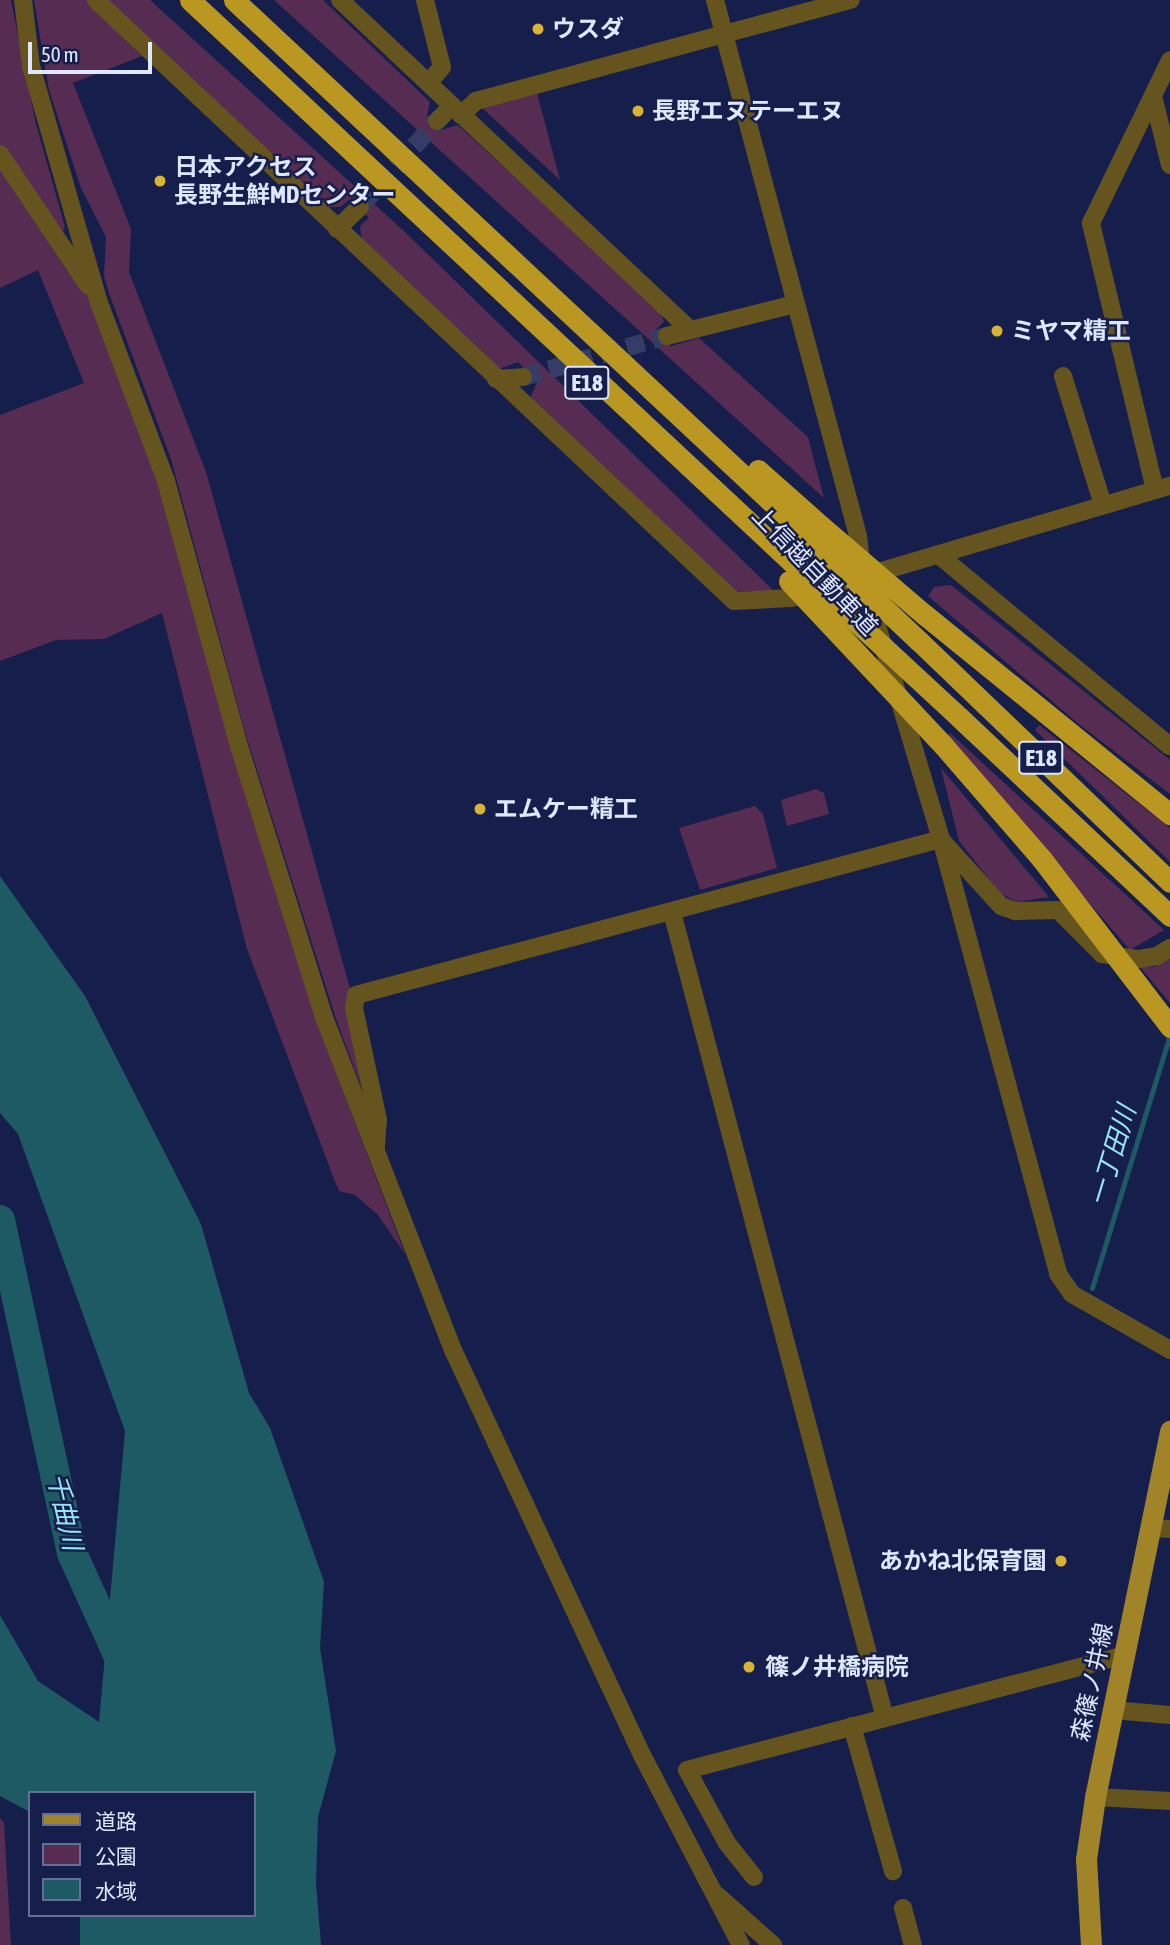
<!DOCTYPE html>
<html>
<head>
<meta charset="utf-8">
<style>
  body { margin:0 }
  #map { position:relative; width:1170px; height:1945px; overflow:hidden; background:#161f4b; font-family:"Asap Condensed","Noto Sans JP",sans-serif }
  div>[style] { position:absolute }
  .green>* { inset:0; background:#562c52 }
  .water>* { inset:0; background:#1d5a64 }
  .stream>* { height:5px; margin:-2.5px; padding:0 2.5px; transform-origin:2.5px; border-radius:2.5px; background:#1d5a64 }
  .river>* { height:30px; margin:-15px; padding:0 15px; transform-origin:15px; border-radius:15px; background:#1d5a64 }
  .minor-tunnel>* { height:18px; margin-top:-9px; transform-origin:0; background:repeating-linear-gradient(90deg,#343d66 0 18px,transparent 0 27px) }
  .minor>* { height:18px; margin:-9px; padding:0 9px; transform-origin:9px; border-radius:9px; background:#66541f }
  .major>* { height:21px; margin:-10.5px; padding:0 10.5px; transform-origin:10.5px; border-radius:10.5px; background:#a18428 }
  .highway>* { height:21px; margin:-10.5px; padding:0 10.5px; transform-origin:10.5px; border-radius:10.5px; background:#b99720 }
  .highway-bridge>* { height:21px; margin:-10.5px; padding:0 10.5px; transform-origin:10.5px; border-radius:10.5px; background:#b99720 }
  .dots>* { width:19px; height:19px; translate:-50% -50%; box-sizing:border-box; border:4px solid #161f4b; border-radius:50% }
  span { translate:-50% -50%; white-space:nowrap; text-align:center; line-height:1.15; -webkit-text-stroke:5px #161f4b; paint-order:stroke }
  .shield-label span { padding:2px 5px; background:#161f4b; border:2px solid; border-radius:5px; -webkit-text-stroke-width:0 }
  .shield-label { font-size:23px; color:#dfe7fe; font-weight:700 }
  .poi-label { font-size:24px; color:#dfe7fe; font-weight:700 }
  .left { translate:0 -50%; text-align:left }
  .right { translate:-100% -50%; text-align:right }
  .street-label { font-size:24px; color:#dfe7fe }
  .water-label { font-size:26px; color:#96e6f5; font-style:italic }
  .legend { position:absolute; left:28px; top:1791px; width:228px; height:126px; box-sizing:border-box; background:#161f4b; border:2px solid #666f93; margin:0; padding:9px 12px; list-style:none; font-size:21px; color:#dfe7fe }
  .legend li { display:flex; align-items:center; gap:14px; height:35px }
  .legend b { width:35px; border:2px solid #666f93 }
  .scale { position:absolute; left:28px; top:42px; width:124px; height:32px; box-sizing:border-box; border:4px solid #dfe7fe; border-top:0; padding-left:9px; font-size:21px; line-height:24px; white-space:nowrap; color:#dfe7fe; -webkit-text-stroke:5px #161f4b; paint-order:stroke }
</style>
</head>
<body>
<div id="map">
  <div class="green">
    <i style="clip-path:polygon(0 0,11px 0,36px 124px,65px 227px,60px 236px,0 145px)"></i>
    <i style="clip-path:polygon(34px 0,89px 0,142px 56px,73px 83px,131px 229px,129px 272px,206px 472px,351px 992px,370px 1110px,336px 1019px,245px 732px,171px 459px,110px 296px,104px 276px,106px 237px,81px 188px,49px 90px)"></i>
    <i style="clip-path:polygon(106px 0,150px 0,406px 233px,774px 591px,734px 591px,530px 399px,537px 382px,518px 362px,494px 371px,362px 241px,360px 226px,369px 218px,351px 199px,340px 207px,324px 207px)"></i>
    <i style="clip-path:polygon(274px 0,323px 0,430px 102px,427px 115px,441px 130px,458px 125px,659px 309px,664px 322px,655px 330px,671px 346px,699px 338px,808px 437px,824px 498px)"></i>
    <i style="clip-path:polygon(537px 93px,560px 180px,481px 107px)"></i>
    <i style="clip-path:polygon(0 167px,90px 294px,156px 472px,320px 1031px,405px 1254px,378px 1215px,355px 1195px,339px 1191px,334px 1179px,247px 949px,162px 613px,104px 639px,56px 640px,0 661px,0 415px,84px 383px,38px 270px,0 288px)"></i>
    <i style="clip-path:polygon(951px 585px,1170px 760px,1170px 794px,1080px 725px,928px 596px,934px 587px)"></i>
    <i style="clip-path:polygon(1039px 725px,1170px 828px,1170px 862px,1035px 730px)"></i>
    <i style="clip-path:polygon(950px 733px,1164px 930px,1130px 950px,946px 737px)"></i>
    <i style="clip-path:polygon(941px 768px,1049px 897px,1017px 902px,1000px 893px,959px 841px)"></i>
    <i style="clip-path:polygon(816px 789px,824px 793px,829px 814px,787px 826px,781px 800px)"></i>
    <i style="clip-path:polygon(755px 806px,763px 814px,777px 868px,700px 890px,679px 828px)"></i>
    <i style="clip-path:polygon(1170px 959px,1170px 1003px,1140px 967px,1154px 967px)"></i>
    <i style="clip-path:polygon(0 1818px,4px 1823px,11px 1945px,0 1945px)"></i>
  </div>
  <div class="water">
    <i style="clip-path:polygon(0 876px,85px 996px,201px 1224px,249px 1393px,270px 1428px,324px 1582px,320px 1648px,336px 1751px,318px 1817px,316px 1883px,321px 1945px,80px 1945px,80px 1915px,254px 1915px,254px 1793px,30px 1793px,30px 1812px,0 1796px,0 1615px,38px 1681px,99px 1722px,125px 1431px,18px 1134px,0 1113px)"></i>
  </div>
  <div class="stream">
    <i style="left:1092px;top:1288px;width:265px;rotate:-72.9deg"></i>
  </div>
  <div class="river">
    <i style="left:0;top:1220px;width:341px;rotate:77.8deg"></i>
    <i style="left:72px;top:1553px;width:126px;rotate:65.7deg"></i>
  </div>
  <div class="minor-tunnel">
    <i style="left:360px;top:207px;width:115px;rotate:-48.2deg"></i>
    <i style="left:523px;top:377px;width:150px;rotate:-15.9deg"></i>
  </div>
  <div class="minor">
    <i style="left:23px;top:0;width:66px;rotate:83.1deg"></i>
    <i style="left:31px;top:66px;width:243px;rotate:74deg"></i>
    <i style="left:98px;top:300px;width:193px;rotate:69.4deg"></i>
    <i style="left:166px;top:481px;width:275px;rotate:74.6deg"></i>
    <i style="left:239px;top:746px;width:287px;rotate:72.6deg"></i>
    <i style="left:325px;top:1020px;width:356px;rotate:68.8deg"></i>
    <i style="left:454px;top:1352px;width:445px;rotate:65deg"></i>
    <i style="left:642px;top:1755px;width:214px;rotate:62.5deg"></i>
    <i style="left:96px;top:0;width:876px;rotate:43.29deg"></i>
    <i style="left:734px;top:601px;width:57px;rotate:-3deg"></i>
    <i style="left:791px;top:598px;width:395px;rotate:-16.5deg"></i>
    <i style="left:340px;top:0;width:481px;rotate:43.3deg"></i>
    <i style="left:425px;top:0;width:69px;rotate:75.8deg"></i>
    <i style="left:442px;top:67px;width:21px;rotate:131deg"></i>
    <i style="left:715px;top:0;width:555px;rotate:75.06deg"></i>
    <i style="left:858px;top:536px;width:43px;rotate:83.4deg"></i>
    <i style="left:863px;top:579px;width:271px;rotate:73.3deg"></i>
    <i style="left:941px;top:839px;width:450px;rotate:74.9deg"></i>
    <i style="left:1058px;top:1274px;width:24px;rotate:55deg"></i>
    <i style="left:1072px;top:1294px;width:113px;rotate:29.7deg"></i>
    <i style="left:1153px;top:96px;width:71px;rotate:76.2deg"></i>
    <i style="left:461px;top:115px;width:21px;rotate:-43deg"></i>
    <i style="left:476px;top:101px;width:388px;rotate:-15.1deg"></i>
    <i style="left:437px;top:121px;width:21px;rotate:-45deg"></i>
    <i style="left:0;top:154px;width:158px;rotate:56.1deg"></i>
    <i style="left:337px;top:229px;width:32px;rotate:-44deg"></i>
    <i style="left:667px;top:336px;width:132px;rotate:-14deg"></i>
    <i style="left:1063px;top:376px;width:135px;rotate:72.8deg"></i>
    <i style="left:496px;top:379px;width:27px;rotate:-4deg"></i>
    <i style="left:1155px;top:490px;width:275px;rotate:-103.5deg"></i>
    <i style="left:1091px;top:223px;width:181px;rotate:-64.1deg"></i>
    <i style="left:940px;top:556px;width:298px;rotate:39.6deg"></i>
    <i style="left:943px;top:842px;width:86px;rotate:47.8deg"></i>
    <i style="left:1001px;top:906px;width:15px;rotate:20deg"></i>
    <i style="left:1015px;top:911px;width:43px;rotate:-1.3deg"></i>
    <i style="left:1058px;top:910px;width:62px;rotate:45deg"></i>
    <i style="left:1102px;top:954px;width:37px;rotate:8deg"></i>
    <i style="left:1139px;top:959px;width:18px;rotate:-9deg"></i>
    <i style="left:1157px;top:956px;width:15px;rotate:-32deg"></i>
    <i style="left:672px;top:912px;width:834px;rotate:75.2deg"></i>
    <i style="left:376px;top:1146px;width:26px;rotate:-86deg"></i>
    <i style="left:378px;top:1120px;width:115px;rotate:-102.1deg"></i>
    <i style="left:354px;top:1008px;width:13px;rotate:-81deg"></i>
    <i style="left:356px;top:995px;width:605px;rotate:-14.93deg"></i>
    <i style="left:1151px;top:1528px;width:19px;rotate:3deg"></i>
    <i style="left:1113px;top:1710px;width:57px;rotate:5deg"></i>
    <i style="left:852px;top:1726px;width:151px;rotate:74.2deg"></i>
    <i style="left:1095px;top:1797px;width:75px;rotate:3.1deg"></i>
    <i style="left:754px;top:1877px;width:43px;rotate:-128.5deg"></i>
    <i style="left:727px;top:1843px;width:83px;rotate:-118.7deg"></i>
    <i style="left:687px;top:1770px;width:453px;rotate:-14.7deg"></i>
    <i style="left:718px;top:1896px;width:74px;rotate:41.7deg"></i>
    <i style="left:903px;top:1908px;width:38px;rotate:75deg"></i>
  </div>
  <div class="major">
    <i style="left:1091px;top:1945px;width:86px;rotate:-93.3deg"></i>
    <i style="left:1086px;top:1859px;width:63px;rotate:-81.7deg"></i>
    <i style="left:1095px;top:1797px;width:374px;rotate:-78.4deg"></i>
  </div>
  <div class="highway">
    <i style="left:190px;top:0;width:831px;rotate:43.05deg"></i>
    <i style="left:234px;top:0;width:790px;rotate:43.05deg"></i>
    <i style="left:758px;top:470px;width:84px;rotate:41.6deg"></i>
    <i style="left:925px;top:615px;width:316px;rotate:39.1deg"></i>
    <i style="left:919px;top:641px;width:348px;rotate:43.8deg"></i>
    <i style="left:959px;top:717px;width:290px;rotate:43.3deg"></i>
    <i style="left:943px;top:745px;width:150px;rotate:49.1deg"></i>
  </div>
  <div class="highway-bridge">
    <i style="left:821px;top:526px;width:137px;rotate:40.6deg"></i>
    <i style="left:811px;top:539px;width:149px;rotate:43.4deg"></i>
    <i style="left:797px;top:567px;width:221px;rotate:42.8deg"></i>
    <i style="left:789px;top:581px;width:225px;rotate:46.8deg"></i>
    <i style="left:1041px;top:858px;width:213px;rotate:52.6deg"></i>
  </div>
  <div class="dots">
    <i style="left:538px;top:29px;background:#d9b334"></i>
    <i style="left:638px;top:111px;background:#d9b334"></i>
    <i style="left:160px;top:181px;background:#d9b334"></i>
    <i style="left:997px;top:331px;background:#d9b334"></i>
    <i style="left:480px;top:809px;background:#d9b334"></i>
    <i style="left:1061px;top:1561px;background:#d9b334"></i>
    <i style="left:749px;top:1667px;background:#d9b334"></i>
  </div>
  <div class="shield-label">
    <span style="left:587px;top:383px">E18</span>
    <span style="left:1041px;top:758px">E18</span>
  </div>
  <div class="poi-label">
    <span class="left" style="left:552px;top:29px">ウスダ</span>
    <span class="left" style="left:652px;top:111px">長野エヌテーエヌ</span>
    <span class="left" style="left:174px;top:181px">日本アクセス<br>長野生鮮MDセンター</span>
    <span class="left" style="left:1011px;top:331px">ミヤマ精工</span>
    <span class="left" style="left:494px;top:809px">エムケー精工</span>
    <span class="right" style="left:1047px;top:1561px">あかね北保育園</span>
    <span class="left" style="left:765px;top:1667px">篠ノ井橋病院</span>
  </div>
  <div class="street-label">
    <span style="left:815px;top:571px;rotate:46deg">上信越自動車道</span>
    <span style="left:1092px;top:1682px;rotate:-78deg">森篠ノ井線</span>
  </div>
  <div class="water-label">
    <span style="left:1113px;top:1156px;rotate:-73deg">一丁田川</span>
    <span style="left:64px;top:1512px;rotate:77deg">千曲川</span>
  </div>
  <ul class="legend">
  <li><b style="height:9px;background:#a18428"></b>道路</li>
  <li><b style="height:19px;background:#562c52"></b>公園</li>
  <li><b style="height:19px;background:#1d5a64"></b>水域</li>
  </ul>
  <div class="scale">50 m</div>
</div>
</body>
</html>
